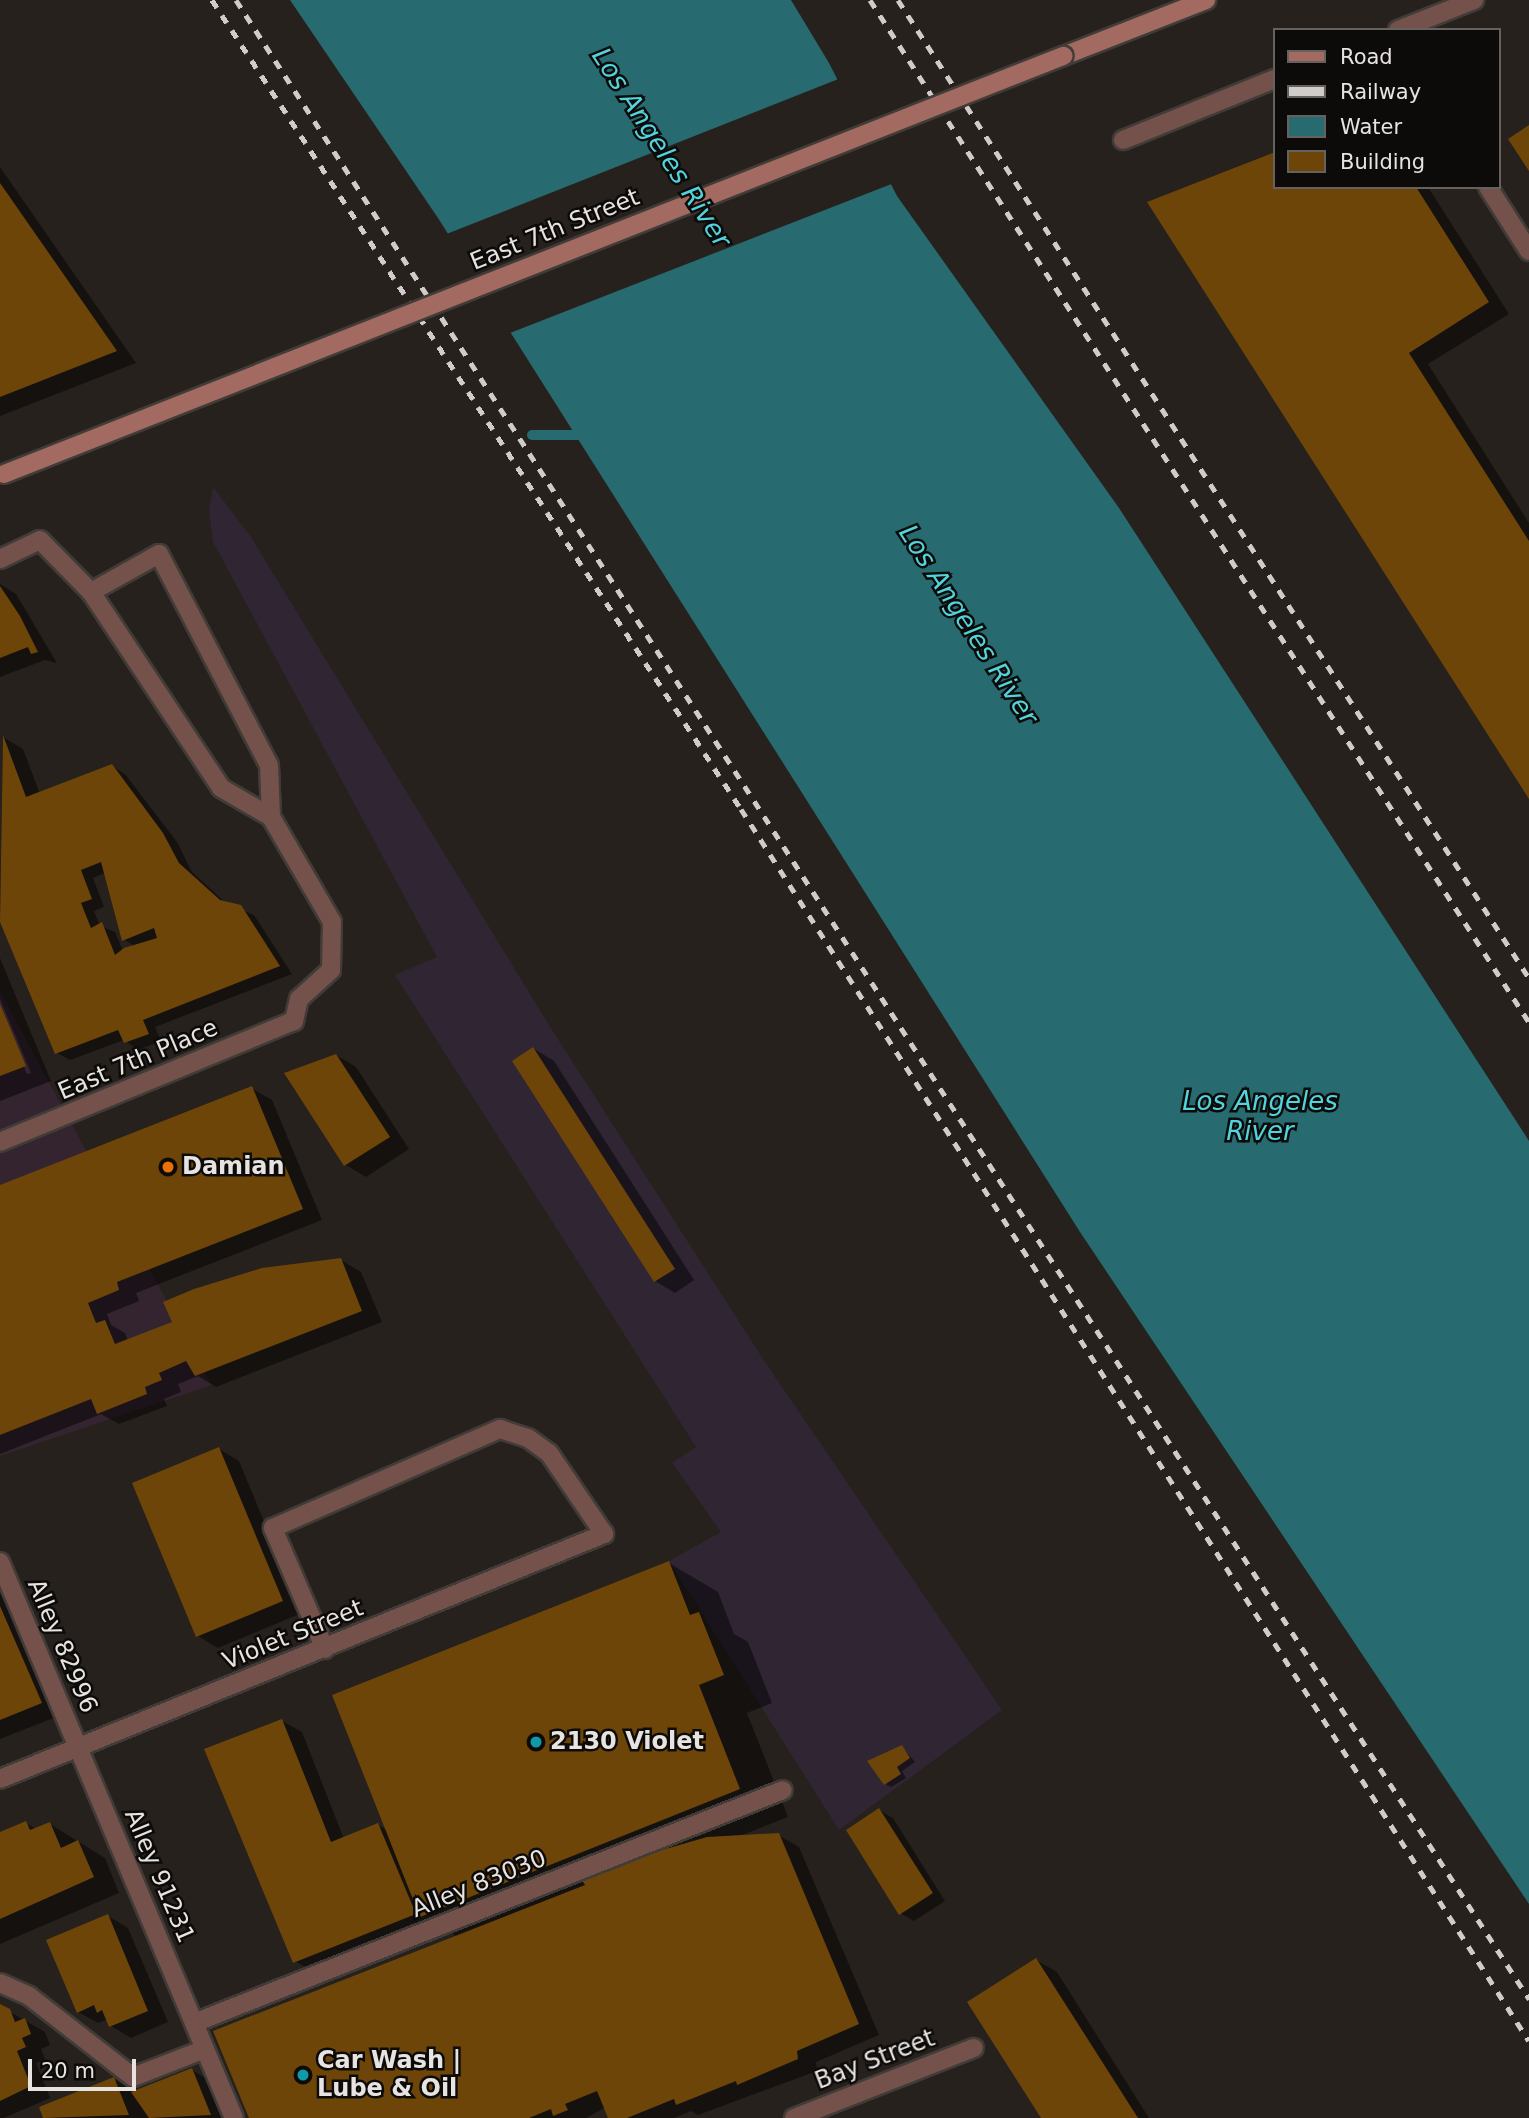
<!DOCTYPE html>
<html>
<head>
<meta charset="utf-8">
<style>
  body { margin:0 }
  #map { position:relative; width:1529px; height:2118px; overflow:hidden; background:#26211c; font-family:"DejaVu Sans",sans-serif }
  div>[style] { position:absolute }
  .commercial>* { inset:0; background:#33242f }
  .industrial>* { inset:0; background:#2f2533 }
  .water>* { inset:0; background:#276a6f }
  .pier>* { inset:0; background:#26211c }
  .shadow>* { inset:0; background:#0007 }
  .stream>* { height:10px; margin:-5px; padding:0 5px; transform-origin:5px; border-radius:5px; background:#276a6f }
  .building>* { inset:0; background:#6e4509 }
  .roads { filter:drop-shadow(2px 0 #413c37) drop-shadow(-2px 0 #413c37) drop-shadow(0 2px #413c37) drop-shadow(0 -2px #413c37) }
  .service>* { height:18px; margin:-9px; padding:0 9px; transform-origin:9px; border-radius:9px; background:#75514b }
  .minor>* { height:18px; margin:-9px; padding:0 9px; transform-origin:9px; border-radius:9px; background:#75514b }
  .secondary>* { height:18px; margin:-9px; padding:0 9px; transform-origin:9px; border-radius:9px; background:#a36a61 }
  .rail>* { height:5px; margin-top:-2.5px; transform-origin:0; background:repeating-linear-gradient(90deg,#d0ccc9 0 9px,transparent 0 18px) }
  .bridges { filter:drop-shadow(2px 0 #413c37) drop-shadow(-2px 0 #413c37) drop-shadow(0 2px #413c37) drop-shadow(0 -2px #413c37) }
  .secondary-bridge>* { height:18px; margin:-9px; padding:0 9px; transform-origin:9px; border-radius:9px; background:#a36a61 }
  .dots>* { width:19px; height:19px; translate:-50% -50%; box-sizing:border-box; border:4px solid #0d0b09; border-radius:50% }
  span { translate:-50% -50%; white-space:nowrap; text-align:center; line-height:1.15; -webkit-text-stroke:5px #0d0b09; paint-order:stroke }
  .street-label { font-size:24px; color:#e7e3e0 }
  .poi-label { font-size:24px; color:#e7e3e0; font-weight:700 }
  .left { translate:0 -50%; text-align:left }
  .water-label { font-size:26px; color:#52d3dd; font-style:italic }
  .legend { position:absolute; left:1273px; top:28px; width:228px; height:161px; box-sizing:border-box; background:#0d0b09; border:2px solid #64615f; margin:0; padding:9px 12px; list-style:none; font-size:21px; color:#e7e3e0 }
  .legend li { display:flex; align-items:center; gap:14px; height:35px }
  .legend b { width:35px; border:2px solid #64615f }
  .scale { position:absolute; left:28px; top:2059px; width:108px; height:32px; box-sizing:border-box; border:4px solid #e7e3e0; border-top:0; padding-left:9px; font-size:21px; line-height:24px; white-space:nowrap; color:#e7e3e0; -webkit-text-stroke:5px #0d0b09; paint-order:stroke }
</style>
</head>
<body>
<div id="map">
  <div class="commercial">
    <i style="clip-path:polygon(0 991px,212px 1385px,0 1456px)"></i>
  </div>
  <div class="industrial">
    <i style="clip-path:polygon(213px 487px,251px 537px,547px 1022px,763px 1359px,1002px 1710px,839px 1830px,669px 1561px,721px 1532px,672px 1463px,696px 1447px,395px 975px,437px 957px,213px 542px,209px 511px)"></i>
  </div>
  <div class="water">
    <i style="clip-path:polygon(290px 0,791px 0,829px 63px,897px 196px,1119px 508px,1529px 1141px,1529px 1904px,1080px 1232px,438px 218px)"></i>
  </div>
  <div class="pier">
    <i style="clip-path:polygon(841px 78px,894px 183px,505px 335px,444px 235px)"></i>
  </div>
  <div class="shadow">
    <i style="clip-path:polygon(1275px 154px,1275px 187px,1428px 187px,1509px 314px,1428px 364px,1529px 523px,1529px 796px,1149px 203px)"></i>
    <i style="clip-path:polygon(0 167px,136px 363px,0 416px)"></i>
    <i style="clip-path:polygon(0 584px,16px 594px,57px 663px,45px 660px,0 677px)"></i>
    <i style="clip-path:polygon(evenodd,3px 737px,23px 749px,40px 794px,112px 766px,125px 774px,177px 842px,192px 872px,227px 904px,254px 915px,292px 974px,155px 1027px,161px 1041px,138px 1050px,124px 1040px,70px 1060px,57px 1053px,0 917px,3px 737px,105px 873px,123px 939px,135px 946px,123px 951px,115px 932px,100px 926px,94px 911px,104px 907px,93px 878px,105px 873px)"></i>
    <i style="clip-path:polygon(0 958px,51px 1081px,0 1101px,0 1009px,27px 1074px,31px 1073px,0 999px)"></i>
    <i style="clip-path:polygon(534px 1049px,554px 1061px,694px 1280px,675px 1293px,655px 1281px)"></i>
    <i style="clip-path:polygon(336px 1055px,356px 1067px,409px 1149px,366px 1177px,346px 1165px,287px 1074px)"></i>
    <i style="clip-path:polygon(251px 1088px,272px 1100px,322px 1220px,136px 1293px,139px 1301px,107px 1314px,111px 1325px,125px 1333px,128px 1341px,341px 1260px,361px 1272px,382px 1322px,216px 1387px,198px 1376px,178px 1384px,181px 1392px,164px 1399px,167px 1406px,119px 1424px,101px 1414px,0 1454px,0 1187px)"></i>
    <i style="clip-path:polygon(219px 1449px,239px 1461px,302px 1613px,218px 1648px,198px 1636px)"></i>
    <i style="clip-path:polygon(669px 1563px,718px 1592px,734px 1634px,748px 1642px,772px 1703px,747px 1713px,788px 1817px,740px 1836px,778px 1835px,799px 1847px,879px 2035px,816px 2062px,817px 2071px,698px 2115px,691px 2111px,674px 2118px,610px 2118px,606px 2107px,586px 2118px,251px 2118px,458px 1937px,437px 1925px,315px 1973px,295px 1961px,282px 1721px,302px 1732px,344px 1839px,378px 1825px,387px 1830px)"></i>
    <i style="clip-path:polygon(0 1567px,61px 1715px,0 1739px)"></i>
    <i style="clip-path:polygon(902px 1747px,915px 1762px,902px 1771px,906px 1778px,891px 1787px,885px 1784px)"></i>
    <i style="clip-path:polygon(879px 1810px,893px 1818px,945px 1901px,914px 1921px,900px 1913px)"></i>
    <i style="clip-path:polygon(26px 1823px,36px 1829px,50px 1824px,105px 1858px,119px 1893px,0 1944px,0 1834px)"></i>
    <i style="clip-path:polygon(108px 1916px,128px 1928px,168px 2022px,131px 2038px,111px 2026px,108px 2019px,98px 2023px,78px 2012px)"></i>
    <i style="clip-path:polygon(1036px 1960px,1057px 1972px,1149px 2118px,1043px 2118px)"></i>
    <i style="clip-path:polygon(0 2006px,45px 2032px,50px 2045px,41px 2049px,45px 2059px,36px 2063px,50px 2098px,4px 2118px,0 2118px)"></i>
    <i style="clip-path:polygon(192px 2070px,212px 2082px,227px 2118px,45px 2118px,41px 2108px,114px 2079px,136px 2092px)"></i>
  </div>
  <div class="stream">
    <i style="left:532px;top:435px;width:53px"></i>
  </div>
  <div class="building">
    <i style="clip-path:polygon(1529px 125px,1529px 171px,1508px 139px)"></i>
    <i style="clip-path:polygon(1275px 152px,1275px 187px,1416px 187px,1489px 302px,1409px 353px,1529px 541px,1529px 799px,1147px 202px)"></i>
    <i style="clip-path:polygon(0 183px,117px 351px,0 397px)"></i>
    <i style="clip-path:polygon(0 586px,20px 616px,38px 652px,31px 654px,28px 647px,0 658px)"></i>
    <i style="clip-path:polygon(evenodd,3px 735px,26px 797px,112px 764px,163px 833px,179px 863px,220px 900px,241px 905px,280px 966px,143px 1020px,149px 1034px,124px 1043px,118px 1030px,55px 1054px,0 922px,3px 735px,101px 862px,122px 941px,154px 928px,157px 938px,124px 948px,115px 955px,102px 922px,91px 928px,81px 903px,92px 899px,81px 870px,101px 862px)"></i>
    <i style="clip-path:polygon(0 1004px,26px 1066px,0 1076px)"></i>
    <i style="clip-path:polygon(533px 1047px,675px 1269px,654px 1282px,512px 1061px)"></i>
    <i style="clip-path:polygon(336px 1054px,390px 1137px,344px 1166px,284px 1073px)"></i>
    <i style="clip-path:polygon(252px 1086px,303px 1209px,117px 1282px,119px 1290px,88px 1303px,96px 1323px,105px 1320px,115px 1344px,172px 1322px,163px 1302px,194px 1289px,262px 1268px,341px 1258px,362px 1311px,195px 1376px,186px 1361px,159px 1373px,162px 1380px,145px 1387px,147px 1394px,97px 1414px,91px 1399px,0 1435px,0 1185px)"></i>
    <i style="clip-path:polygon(219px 1447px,283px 1601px,196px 1637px,132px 1483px)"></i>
    <i style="clip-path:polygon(669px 1561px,690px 1615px,699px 1612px,724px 1675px,699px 1685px,740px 1789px,420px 1917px,332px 1695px)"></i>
    <i style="clip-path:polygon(0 1606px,42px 1703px,0 1720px)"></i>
    <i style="clip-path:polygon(282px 1719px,331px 1842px,378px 1823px,416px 1914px,293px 1963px,204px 1749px)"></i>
    <i style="clip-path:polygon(902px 1745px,910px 1758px,897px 1767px,901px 1774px,884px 1785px,867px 1761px)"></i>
    <i style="clip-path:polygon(879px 1808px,933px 1893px,899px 1915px,846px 1830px)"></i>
    <i style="clip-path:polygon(26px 1821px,30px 1830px,50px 1822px,61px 1848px,78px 1840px,94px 1877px,0 1919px,0 1832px)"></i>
    <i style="clip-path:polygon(779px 1833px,859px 2024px,797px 2051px,798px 2059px,737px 2085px,736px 2081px,676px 2105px,674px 2099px,627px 2118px,608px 2118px,597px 2091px,565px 2104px,568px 2110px,553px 2116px,551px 2109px,529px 2118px,249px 2118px,213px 2031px,585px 1885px,582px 1880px,662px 1850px,707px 1837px)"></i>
    <i style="clip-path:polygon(108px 1914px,148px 2011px,109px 2027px,102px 2010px,97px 2013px,94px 2005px,77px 2013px,46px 1940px)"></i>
    <i style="clip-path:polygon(1036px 1958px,1138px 2118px,1041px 2118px,967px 2002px)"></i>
    <i style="clip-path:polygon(0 2004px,10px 2009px,15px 2022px,25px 2018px,31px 2034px,22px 2038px,26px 2047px,17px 2051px,31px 2086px,0 2101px)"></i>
    <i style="clip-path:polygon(192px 2068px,211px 2115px,149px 2118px,131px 2092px)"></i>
    <i style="clip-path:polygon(114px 2077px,129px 2115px,43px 2118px,39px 2107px)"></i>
  </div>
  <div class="roads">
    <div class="service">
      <i style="left:0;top:559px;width:44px;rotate:-25.4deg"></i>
      <i style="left:40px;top:540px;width:73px;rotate:45.6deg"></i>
      <i style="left:91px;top:592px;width:235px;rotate:56.4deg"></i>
      <i style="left:221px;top:788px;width:58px;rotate:30.1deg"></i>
      <i style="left:91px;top:592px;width:78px;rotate:-29.2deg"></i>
      <i style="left:159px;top:554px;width:238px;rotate:62.5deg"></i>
      <i style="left:269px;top:765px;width:52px;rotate:87.8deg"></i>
      <i style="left:271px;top:817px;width:121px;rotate:59.8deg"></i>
      <i style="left:332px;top:922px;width:48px;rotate:91.2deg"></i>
      <i style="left:331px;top:970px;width:43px;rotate:137.8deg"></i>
      <i style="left:299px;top:999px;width:23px;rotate:103deg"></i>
      <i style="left:0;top:1562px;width:603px;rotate:67.18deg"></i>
      <i style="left:325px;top:1649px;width:132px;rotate:-113.3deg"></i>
      <i style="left:273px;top:1528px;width:248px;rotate:-23.6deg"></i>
      <i style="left:500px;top:1429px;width:29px;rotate:18deg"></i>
      <i style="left:528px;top:1438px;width:26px;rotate:36deg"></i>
      <i style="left:549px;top:1453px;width:98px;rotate:55.8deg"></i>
      <i style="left:0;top:1983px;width:32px;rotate:24deg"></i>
      <i style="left:29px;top:1996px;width:132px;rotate:37.9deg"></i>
      <i style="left:133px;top:2077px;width:77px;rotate:-21.3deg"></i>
      <i style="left:194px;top:2023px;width:633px;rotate:-21.58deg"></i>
    </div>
    <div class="minor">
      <i style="left:1398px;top:30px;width:82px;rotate:-21.5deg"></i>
      <i style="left:1123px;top:140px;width:164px;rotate:-21.9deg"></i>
      <i style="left:1488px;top:187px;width:76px;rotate:57.4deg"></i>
      <i style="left:0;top:1142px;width:318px;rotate:-22.4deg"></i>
      <i style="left:0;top:1779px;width:652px;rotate:-22.08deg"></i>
      <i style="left:794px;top:2118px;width:193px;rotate:-21.3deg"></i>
    </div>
    <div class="secondary">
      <i style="left:1063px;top:56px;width:154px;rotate:-21.4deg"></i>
    </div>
  </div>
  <div class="rail">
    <i style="left:212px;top:0;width:967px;rotate:56.82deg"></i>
    <i style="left:741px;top:809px;width:1462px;rotate:57.4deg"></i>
    <i style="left:236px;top:0;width:2381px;rotate:57.1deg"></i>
    <i style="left:870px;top:0;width:1216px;rotate:57.19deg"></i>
    <i style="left:898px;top:0;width:1164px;rotate:57.17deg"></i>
  </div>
  <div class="bridges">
    <div class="secondary-bridge">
      <i style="left:4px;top:474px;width:1139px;rotate:-21.54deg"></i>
    </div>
  </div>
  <div class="dots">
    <i style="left:168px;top:1167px;background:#e8710a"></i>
    <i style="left:536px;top:1742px;background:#0f9aa8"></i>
    <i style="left:303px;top:2075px;background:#0f9aa8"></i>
  </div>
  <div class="street-label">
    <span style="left:555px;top:230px;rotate:-22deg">East 7th Street</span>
    <span style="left:138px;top:1060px;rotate:-23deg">East 7th Place</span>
    <span style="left:293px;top:1635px;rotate:-22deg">Violet Street</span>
    <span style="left:62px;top:1646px;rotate:67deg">Alley 82996</span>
    <span style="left:159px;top:1876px;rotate:67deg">Alley 91231</span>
    <span style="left:479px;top:1884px;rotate:-22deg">Alley 83030</span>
    <span style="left:875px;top:2060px;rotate:-21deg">Bay Street</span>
  </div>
  <div class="poi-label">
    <span class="left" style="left:182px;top:1167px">Damian</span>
    <span class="left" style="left:550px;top:1742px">2130 Violet</span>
    <span class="left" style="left:317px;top:2075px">Car Wash |<br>Lube &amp; Oil</span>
  </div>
  <div class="water-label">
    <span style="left:661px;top:148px;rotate:57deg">Los Angeles River</span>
    <span style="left:968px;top:625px;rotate:57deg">Los Angeles River</span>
    <span style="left:1260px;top:1117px">Los Angeles<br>River</span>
  </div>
  <ul class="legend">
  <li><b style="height:9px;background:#a36a61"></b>Road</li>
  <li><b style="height:9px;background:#d0ccc9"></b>Railway</li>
  <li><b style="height:19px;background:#276a6f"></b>Water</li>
  <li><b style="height:19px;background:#6e4509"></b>Building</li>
  </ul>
  <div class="scale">20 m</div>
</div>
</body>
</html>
